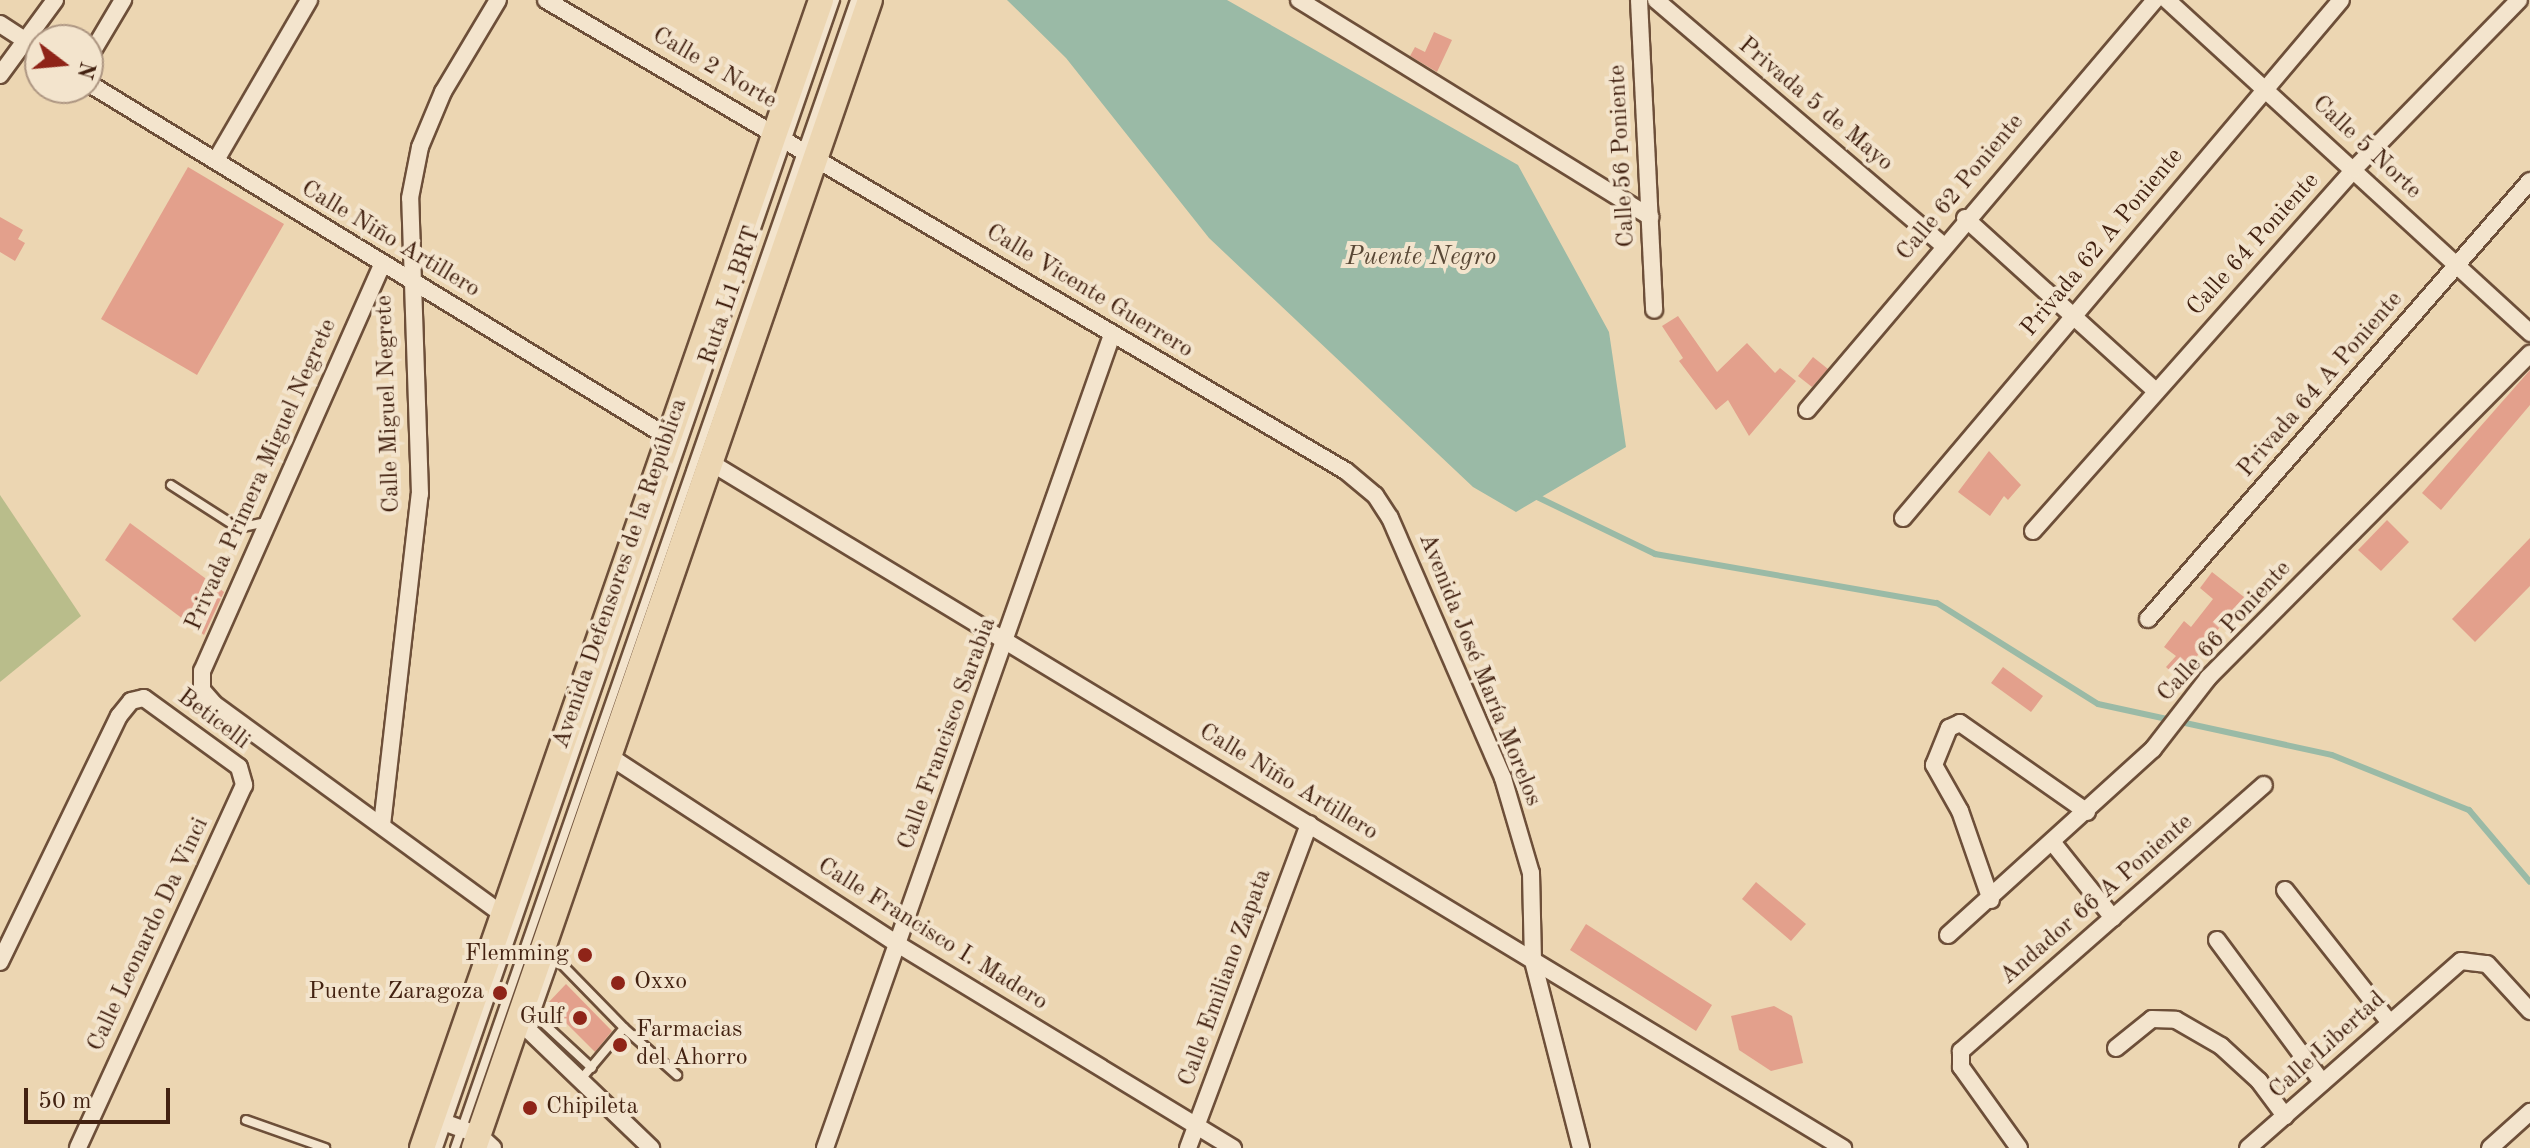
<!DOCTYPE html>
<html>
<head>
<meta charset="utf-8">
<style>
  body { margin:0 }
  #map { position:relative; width:2530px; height:1148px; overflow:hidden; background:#ecd6b2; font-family:"Old Standard TT",serif }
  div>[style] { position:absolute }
  .green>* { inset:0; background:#b9bd8b }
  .water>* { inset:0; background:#9abaa6 }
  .stream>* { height:6px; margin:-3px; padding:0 3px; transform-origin:3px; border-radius:3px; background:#9abaa6 }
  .building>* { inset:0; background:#e3a08c }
  .roads { filter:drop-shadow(2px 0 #6d4f39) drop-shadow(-2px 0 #6d4f39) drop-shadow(0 2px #6d4f39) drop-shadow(0 -2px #6d4f39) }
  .service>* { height:8px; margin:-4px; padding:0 4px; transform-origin:4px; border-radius:4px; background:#f3e4cd }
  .minor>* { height:16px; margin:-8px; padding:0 8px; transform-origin:8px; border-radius:8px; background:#f3e4cd }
  .primary>* { height:24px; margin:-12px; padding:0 12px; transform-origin:12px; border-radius:12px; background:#ecd6b2 }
  .dots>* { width:22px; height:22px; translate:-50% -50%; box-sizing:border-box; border:4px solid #f3e4cd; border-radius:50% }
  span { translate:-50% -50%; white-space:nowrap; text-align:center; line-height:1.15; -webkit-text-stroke:8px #f3e4cd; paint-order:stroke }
  .street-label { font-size:24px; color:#432211 }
  .poi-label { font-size:24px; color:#432211 }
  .right { translate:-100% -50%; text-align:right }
  .left { translate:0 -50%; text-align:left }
  .water-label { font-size:26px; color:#594836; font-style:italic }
  .north { position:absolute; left:24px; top:24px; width:80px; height:80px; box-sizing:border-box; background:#f3e4cd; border:2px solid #ad9682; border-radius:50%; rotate:106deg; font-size:22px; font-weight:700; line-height:32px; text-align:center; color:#432211 }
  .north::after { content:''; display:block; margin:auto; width:28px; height:36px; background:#8f2418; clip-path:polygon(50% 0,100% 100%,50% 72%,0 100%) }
  .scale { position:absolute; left:24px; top:1088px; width:146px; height:36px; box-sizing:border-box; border:4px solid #432211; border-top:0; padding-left:10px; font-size:24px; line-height:28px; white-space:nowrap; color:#432211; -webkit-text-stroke:6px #f3e4cd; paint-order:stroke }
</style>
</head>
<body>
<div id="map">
  <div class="green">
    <i style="clip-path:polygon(0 495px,81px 616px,0 682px)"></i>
  </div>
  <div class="water">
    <i style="clip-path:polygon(1007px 0,1227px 0,1518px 165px,1609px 332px,1626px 447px,1516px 512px,1473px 487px,1209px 238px,1066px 58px)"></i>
  </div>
  <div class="stream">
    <i style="left:1531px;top:494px;width:138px;rotate:25.8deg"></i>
    <i style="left:1655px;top:554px;width:286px;rotate:9.9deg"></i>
    <i style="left:1937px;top:603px;width:190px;rotate:32.1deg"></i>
    <i style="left:2098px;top:704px;width:239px;rotate:12.3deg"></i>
    <i style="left:2332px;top:755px;width:148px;rotate:21.9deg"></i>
    <i style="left:2469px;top:810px;width:94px;rotate:49.7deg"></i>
  </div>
  <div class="building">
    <i style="clip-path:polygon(1434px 32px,1452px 40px,1437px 72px,1410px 56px,1415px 47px,1425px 52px)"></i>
    <i style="clip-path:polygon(188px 167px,284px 224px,197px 375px,101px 319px)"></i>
    <i style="clip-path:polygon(0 217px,23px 230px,18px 239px,25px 243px,15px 261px,0 252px)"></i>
    <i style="clip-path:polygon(1678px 316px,1717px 372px,1747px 343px,1775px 373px,1780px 368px,1796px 381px,1749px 436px,1728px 400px,1716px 410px,1679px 361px,1683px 358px,1662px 326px)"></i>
    <i style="clip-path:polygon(1813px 357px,1828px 369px,1812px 387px,1798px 376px)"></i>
    <i style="clip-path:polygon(2530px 370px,2530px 405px,2441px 510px,2422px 493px)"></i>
    <i style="clip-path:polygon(1989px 451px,2021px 485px,2008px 500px,2004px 496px,1990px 516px,1958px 492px)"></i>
    <i style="clip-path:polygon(2387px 520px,2409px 542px,2381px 571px,2358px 550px)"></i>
    <i style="clip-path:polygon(130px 523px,224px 592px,204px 635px,105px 560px)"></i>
    <i style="clip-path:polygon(2530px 538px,2530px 586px,2475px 642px,2452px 619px)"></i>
    <i style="clip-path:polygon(2212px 572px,2253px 604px,2241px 620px,2231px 613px,2179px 679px,2166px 667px,2176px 656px,2164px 647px,2184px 621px,2191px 627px,2213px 599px,2200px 588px)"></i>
    <i style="clip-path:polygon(2003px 667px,2043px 696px,2031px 712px,1991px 683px)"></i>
    <i style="clip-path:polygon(1756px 882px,1806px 924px,1791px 941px,1742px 899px)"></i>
    <i style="clip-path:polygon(1586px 924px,1712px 1005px,1696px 1031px,1570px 950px)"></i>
    <i style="clip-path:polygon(566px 984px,612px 1031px,595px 1052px,547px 1004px)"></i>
    <i style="clip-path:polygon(1774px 1006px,1792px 1016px,1803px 1063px,1771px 1071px,1739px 1050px,1731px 1016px)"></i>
  </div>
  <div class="roads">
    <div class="service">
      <i style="left:171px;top:485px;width:80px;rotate:32.7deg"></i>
      <i style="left:238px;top:528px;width:30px;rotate:-12deg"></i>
      <i style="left:547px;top:949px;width:110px;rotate:45.7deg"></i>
      <i style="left:624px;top:1028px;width:67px;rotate:130.1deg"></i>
      <i style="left:525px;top:1006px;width:91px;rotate:42.8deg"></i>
      <i style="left:624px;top:1028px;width:71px;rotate:41.6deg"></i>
      <i style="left:529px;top:1031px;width:78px;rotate:-70.6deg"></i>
      <i style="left:246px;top:1120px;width:84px;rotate:19.5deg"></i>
      <i style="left:438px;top:1148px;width:1215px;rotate:-70.92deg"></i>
      <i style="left:455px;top:1148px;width:1216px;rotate:-70.79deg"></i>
    </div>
    <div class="minor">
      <i style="left:546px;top:0;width:928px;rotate:30.49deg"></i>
      <i style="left:1346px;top:471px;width:38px;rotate:40deg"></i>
      <i style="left:1375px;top:495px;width:27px;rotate:57deg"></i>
      <i style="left:1390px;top:518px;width:283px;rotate:66.5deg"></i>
      <i style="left:1503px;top:778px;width:99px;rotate:73.6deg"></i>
      <i style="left:1531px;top:873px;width:88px;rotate:88.7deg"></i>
      <i style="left:1533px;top:961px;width:193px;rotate:75.6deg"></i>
      <i style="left:1299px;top:0;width:413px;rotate:31.7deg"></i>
      <i style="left:1639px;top:0;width:310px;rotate:87.2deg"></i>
      <i style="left:1656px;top:0;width:377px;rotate:40.5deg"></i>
      <i style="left:2167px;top:0;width:493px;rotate:42.5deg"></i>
      <i style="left:0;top:24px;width:48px;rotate:33deg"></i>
      <i style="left:88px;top:59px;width:69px;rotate:-59.3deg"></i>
      <i style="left:0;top:75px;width:93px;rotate:-53.7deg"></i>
      <i style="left:88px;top:83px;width:679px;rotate:31.4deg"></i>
      <i style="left:216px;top:160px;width:185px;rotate:-59.8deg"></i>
      <i style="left:1965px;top:218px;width:258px;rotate:42.2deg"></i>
      <i style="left:382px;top:265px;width:444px;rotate:113.9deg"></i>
      <i style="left:202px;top:671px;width:19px;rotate:90deg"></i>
      <i style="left:202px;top:690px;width:18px;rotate:49deg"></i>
      <i style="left:214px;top:704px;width:358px;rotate:36.1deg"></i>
      <i style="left:1807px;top:410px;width:538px;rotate:-49.68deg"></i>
      <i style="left:708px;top:461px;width:1327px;rotate:31.19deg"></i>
      <i style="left:1903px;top:518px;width:678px;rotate:-49.78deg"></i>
      <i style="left:2033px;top:531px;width:484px;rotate:-48.4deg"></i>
      <i style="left:2354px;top:169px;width:236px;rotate:-45.7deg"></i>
      <i style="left:2148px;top:619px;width:581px;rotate:-48.91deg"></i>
      <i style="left:609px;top:756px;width:346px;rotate:33.1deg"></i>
      <i style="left:899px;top:945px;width:391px;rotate:31.3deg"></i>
      <i style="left:382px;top:825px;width:333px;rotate:-83.5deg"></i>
      <i style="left:420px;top:494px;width:296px;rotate:-91.9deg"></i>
      <i style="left:410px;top:198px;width:52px;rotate:-78.9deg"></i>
      <i style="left:420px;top:147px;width:60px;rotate:-67.3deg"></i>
      <i style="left:443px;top:92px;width:107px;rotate:-59.1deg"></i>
      <i style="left:2053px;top:843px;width:96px;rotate:51.3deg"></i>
      <i style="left:2285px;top:890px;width:169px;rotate:51.7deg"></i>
      <i style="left:1991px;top:900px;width:94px;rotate:-109.2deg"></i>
      <i style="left:1960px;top:811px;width:53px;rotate:-119.5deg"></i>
      <i style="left:1934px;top:765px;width:40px;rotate:-68deg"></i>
      <i style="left:1949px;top:728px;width:12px;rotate:-24deg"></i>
      <i style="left:1960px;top:723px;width:155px;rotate:35deg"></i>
      <i style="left:1948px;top:935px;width:277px;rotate:-42.2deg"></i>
      <i style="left:2153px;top:749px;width:90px;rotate:-52.2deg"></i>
      <i style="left:2208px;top:678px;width:457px;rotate:-45.2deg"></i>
      <i style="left:2217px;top:940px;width:177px;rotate:53.5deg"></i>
      <i style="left:0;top:962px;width:273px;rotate:-64.2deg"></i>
      <i style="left:119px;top:716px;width:19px;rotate:-51deg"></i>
      <i style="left:131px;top:701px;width:13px;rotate:-13deg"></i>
      <i style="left:144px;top:698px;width:117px;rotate:36deg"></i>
      <i style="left:239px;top:767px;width:19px;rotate:74deg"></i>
      <i style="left:244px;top:785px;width:399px;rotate:114.6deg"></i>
      <i style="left:518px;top:1020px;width:185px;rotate:43.9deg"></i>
      <i style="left:2116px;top:1048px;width:46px;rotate:-38.9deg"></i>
      <i style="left:2152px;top:1019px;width:24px;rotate:2deg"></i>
      <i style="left:2176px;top:1020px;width:52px;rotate:30deg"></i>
      <i style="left:2221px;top:1046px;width:52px;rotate:42.6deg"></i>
      <i style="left:2259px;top:1081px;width:44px;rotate:53.4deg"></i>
      <i style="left:432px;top:1118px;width:50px;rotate:19.9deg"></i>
      <i style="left:479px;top:1135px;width:19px;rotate:43deg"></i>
      <i style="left:825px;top:1148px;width:862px;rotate:-70.56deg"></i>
      <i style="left:1188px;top:1148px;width:346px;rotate:-69.5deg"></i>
      <i style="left:2019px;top:1148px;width:100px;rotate:-125.6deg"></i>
      <i style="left:1961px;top:1067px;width:16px;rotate:-90deg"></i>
      <i style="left:1961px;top:1051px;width:403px;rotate:-41.3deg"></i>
      <i style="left:2248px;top:1148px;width:283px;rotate:-41.3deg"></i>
      <i style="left:2461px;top:961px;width:26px;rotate:7deg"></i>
      <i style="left:2487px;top:964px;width:64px;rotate:47.5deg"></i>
      <i style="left:2490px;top:1148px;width:54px;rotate:-42deg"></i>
    </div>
    <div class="primary">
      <i style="left:422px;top:1148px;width:1215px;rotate:-70.83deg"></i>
      <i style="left:474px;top:1148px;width:1214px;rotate:-70.97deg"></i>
    </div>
  </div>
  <div class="dots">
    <i style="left:585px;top:955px;background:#8f2418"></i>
    <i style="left:618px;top:983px;background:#8f2418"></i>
    <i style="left:500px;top:993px;background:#8f2418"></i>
    <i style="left:580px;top:1018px;background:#8f2418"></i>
    <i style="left:620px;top:1045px;background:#8f2418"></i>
    <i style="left:530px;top:1108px;background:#8f2418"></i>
  </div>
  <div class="street-label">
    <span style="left:714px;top:69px;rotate:30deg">Calle 2 Norte</span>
    <span style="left:1815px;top:105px;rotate:40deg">Privada 5 de Mayo</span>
    <span style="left:2366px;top:148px;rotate:43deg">Calle 5 Norte</span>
    <span style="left:1623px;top:156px;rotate:-93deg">Calle 56 Poniente</span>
    <span style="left:1961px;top:188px;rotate:-50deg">Calle 62 Poniente</span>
    <span style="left:390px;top:240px;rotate:31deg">Calle Niño Artillero</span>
    <span style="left:2103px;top:243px;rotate:-50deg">Privada 62 A Poniente</span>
    <span style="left:2254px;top:245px;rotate:-48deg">Calle 64 Poniente</span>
    <span style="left:1089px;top:292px;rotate:31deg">Calle Vicente Guerrero</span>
    <span style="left:731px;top:296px;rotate:-71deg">Ruta L1 BRT</span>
    <span style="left:2321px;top:385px;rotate:-49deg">Privada 64 A Poniente</span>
    <span style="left:389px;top:404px;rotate:-92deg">Calle Miguel Negrete</span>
    <span style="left:262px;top:475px;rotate:-66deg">Privada Primera Miguel Negrete</span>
    <span style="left:621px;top:574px;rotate:-71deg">Avenida Defensores de la República</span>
    <span style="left:2225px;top:632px;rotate:-47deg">Calle 66 Poniente</span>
    <span style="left:1479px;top:670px;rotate:68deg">Avenida José María Morelos</span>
    <span style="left:213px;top:720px;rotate:37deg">Beticelli</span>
    <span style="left:948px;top:734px;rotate:-70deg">Calle Francisco Sarabia</span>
    <span style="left:1288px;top:783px;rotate:31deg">Calle Niño Artillero</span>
    <span style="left:2097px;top:900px;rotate:-41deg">Andador 66 A Poniente</span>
    <span style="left:149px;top:935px;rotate:-65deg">Calle Leonardo Da Vinci</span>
    <span style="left:932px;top:935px;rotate:32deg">Calle Francisco I. Madero</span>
    <span style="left:1226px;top:978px;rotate:-70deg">Calle Emiliano Zapata</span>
    <span style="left:2328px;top:1046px;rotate:-42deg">Calle Libertad</span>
  </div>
  <div class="poi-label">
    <span class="right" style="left:569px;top:955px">Flemming</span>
    <span class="left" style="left:634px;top:983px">Oxxo</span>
    <span class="right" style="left:484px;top:993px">Puente Zaragoza</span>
    <span class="right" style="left:564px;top:1018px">Gulf</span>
    <span class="left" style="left:636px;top:1045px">Farmacias<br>del Ahorro</span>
    <span class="left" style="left:546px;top:1108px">Chipileta</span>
  </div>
  <div class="water-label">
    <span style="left:1421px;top:258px">Puente Negro</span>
  </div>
  <div class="north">N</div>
  <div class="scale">50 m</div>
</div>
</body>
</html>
